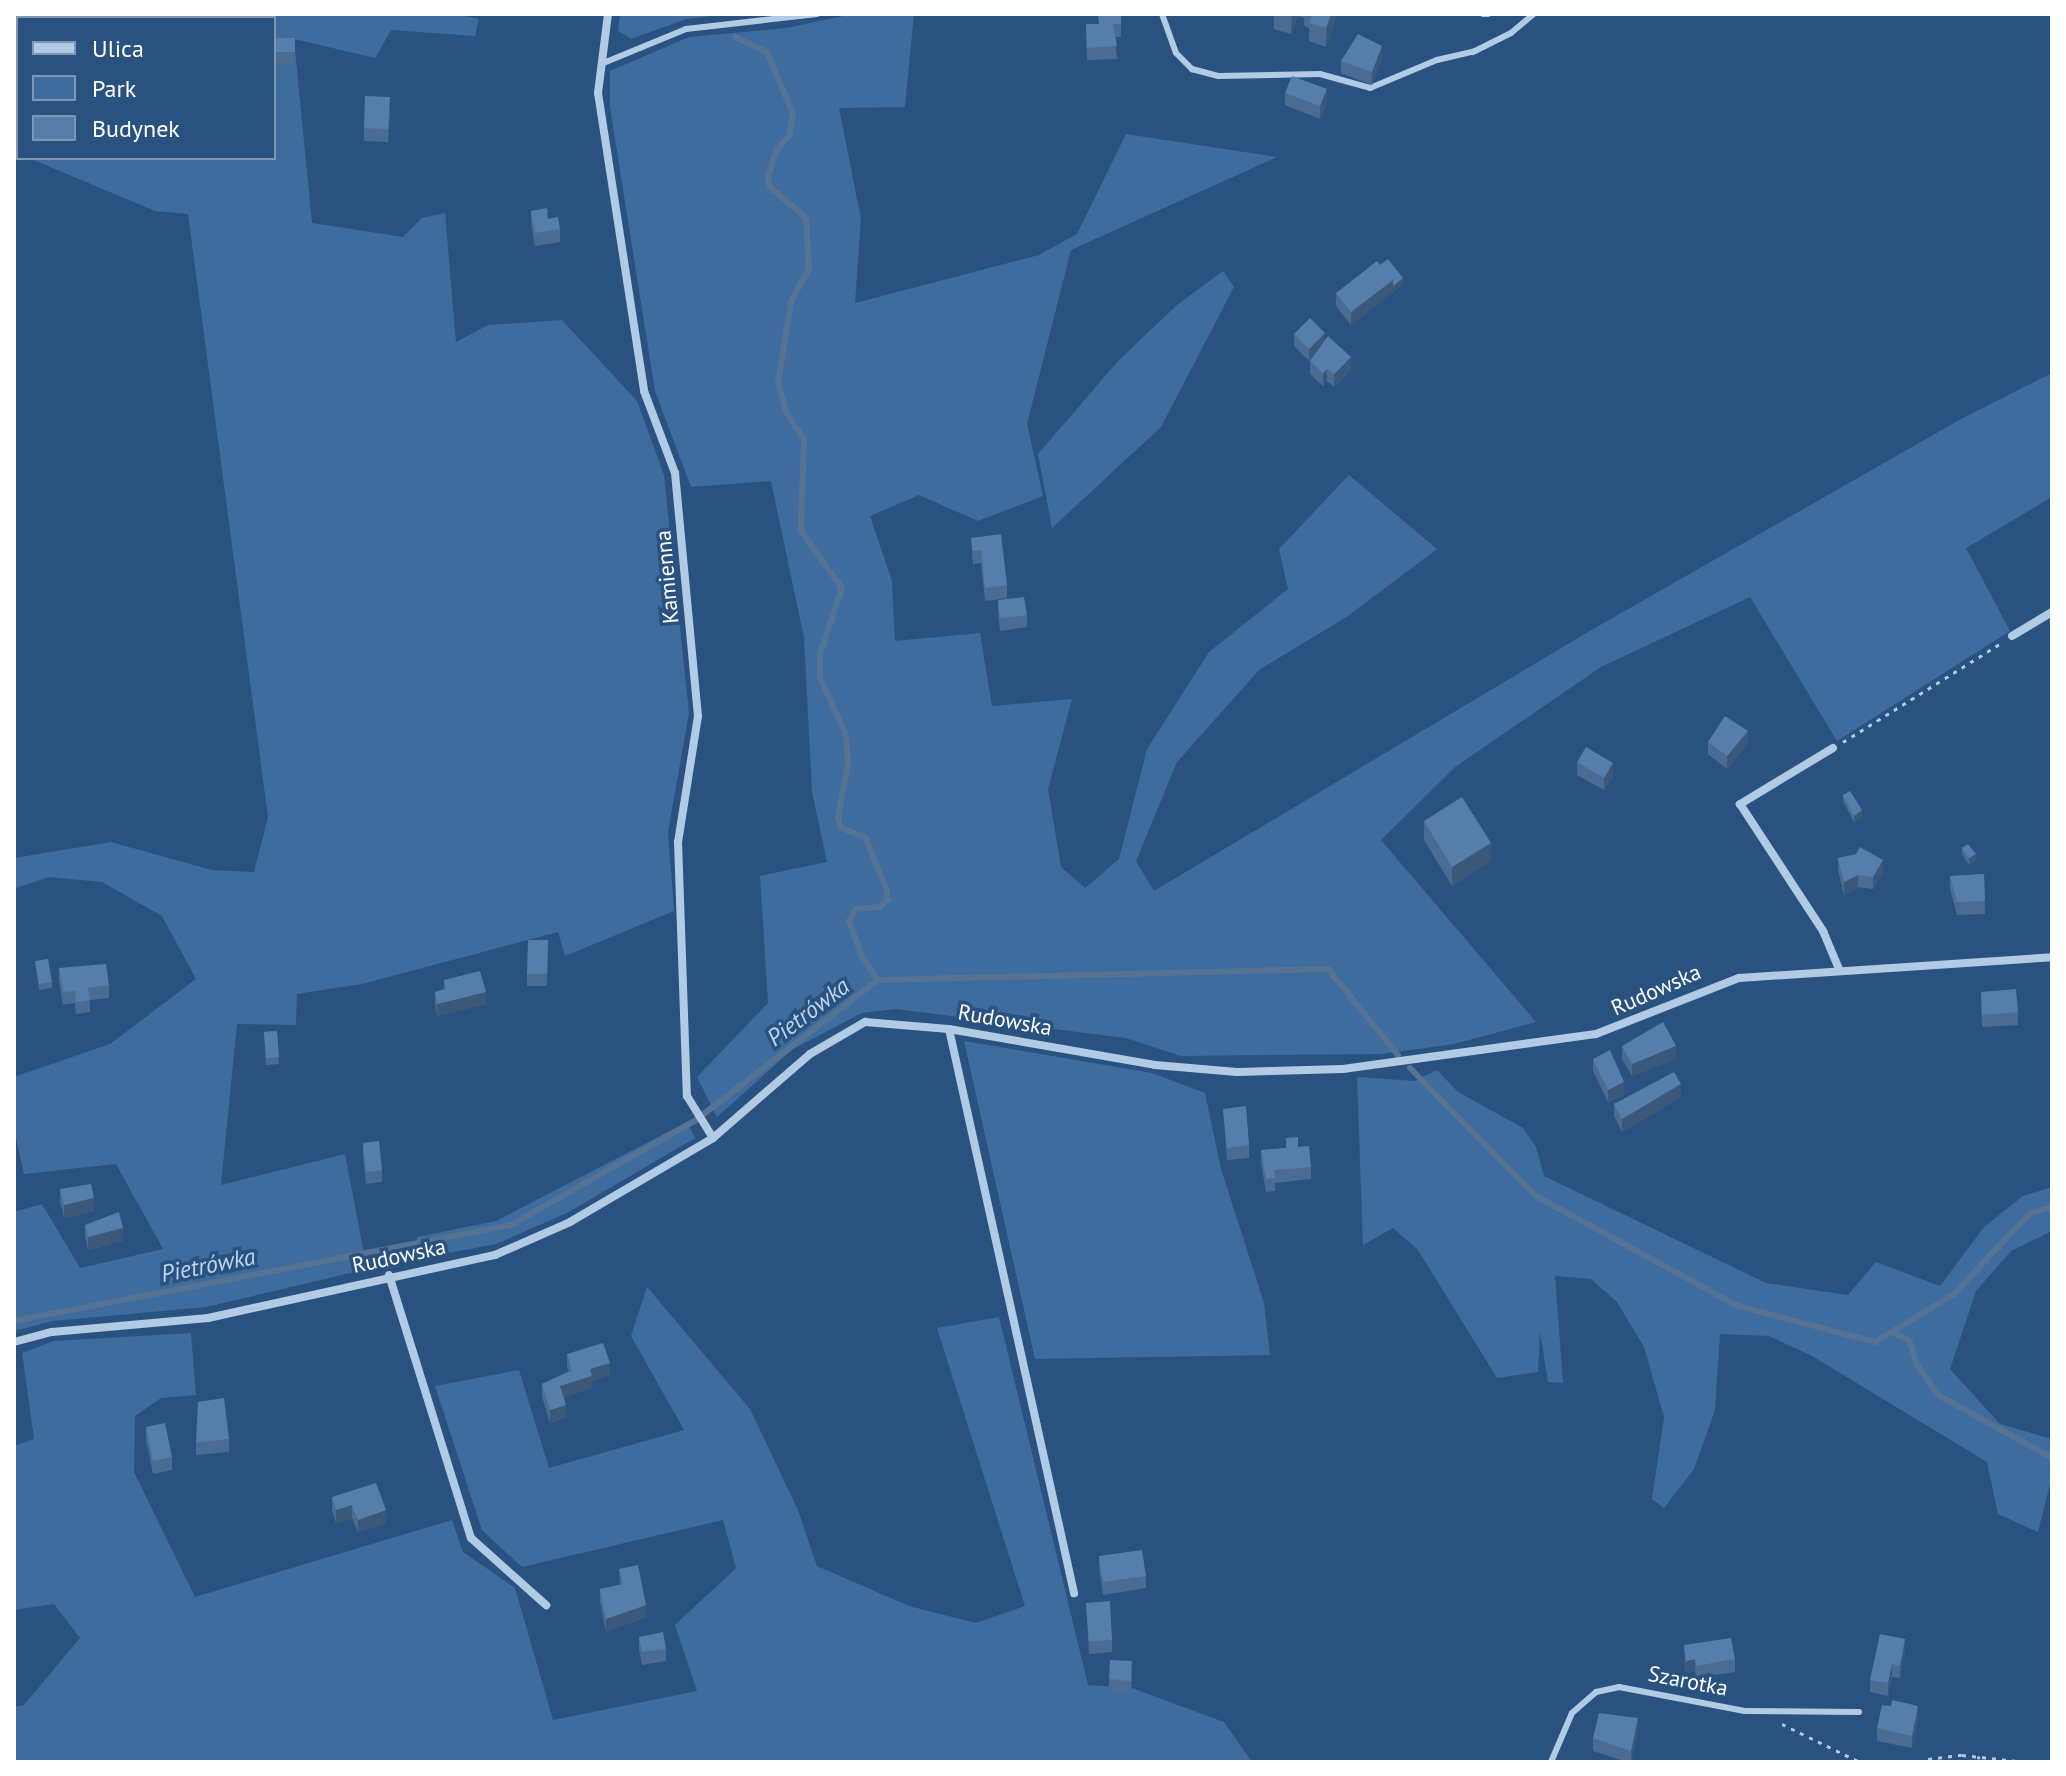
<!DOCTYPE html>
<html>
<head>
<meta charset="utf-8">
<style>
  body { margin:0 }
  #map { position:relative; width:2066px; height:1776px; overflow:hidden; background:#295281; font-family:"PT Sans",sans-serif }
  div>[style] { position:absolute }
  .green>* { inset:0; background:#3e6c9e }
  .stream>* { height:6px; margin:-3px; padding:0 3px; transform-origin:3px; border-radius:3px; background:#577394 }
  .path>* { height:3px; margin-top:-1.5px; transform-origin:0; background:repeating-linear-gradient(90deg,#b1cbe5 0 4px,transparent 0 10px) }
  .service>* { height:6px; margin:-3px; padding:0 3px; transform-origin:3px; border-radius:3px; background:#b1cbe5 }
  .minor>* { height:8px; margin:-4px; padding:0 4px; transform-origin:4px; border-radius:4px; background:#b1cbe5 }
  .wall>* { inset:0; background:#4a6c93 }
  .shaded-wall>* { inset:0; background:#3c5878 }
  .building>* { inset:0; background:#567eab }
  span { translate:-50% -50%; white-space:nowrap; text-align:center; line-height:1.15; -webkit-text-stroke:7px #295281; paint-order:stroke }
  .street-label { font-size:22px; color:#fff }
  .water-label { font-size:24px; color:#bdd4ed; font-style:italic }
  .frame { position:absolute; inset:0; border:16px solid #fff; pointer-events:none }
  .legend { position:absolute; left:16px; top:16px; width:260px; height:144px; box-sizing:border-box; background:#295281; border:2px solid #7f97b3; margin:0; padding:10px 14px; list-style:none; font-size:24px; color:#fff }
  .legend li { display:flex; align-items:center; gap:16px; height:40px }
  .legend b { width:40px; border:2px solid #7f97b3 }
</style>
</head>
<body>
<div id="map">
  <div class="green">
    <i style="clip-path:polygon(14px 14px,454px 14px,479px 19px,475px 36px,391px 30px,375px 58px,294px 39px,312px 223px,403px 237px,422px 218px,445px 213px,456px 342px,488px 325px,562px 320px,637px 401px,664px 475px,689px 713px,668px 832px,674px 911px,565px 956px,558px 932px,362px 984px,297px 994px,296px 1025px,237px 1024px,221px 1185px,345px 1154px,367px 1269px,206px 1307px,53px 1321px,14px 1331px,14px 1212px,42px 1204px,80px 1268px,163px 1249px,116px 1164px,24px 1174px,14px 1129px,14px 1077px,110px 1044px,196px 979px,162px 916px,102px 882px,49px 877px,16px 888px,14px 903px,14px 858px,111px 842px,212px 870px,254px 872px,268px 817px,188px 214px,155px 211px,29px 158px,274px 158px,274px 18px,18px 18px,18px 151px)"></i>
    <i style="clip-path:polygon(620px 14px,729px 14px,686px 19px,631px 39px,618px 31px)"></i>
    <i style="clip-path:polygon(853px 14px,914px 14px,905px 107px,839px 108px,861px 219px,855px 303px,1039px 255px,1077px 234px,1126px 134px,1277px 157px,1071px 250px,1027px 424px,1043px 496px,978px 521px,919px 495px,870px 516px,892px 581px,895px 641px,980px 633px,992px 706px,1072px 699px,1048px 789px,1061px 867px,1085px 888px,1119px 859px,1147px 749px,1209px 652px,1288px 589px,1279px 549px,1349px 475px,1437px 549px,1345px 618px,1259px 670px,1177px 762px,1136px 861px,1154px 891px,1588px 632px,1961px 419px,2052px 373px,2052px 497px,1966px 548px,2010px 631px,1837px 741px,1750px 597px,1601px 667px,1455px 767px,1381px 840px,1536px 1022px,1454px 1044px,1381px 1054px,1181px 1056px,1126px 1038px,896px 1009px,862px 1013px,793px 1049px,717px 1117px,697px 1077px,768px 1003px,760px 876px,827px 862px,812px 792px,804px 638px,771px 481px,691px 487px,655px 391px,610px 107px,610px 71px,689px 37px,786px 28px)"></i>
    <i style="clip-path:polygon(1223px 271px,1234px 287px,1161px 427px,1052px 528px,1038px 454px,1119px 360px,1177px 305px)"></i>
    <i style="clip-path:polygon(964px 1041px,1152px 1073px,1205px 1093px,1221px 1169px,1264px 1303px,1270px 1355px,1035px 1359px)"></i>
    <i style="clip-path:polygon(1437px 1070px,1458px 1092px,1523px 1128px,1536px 1147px,1544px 1176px,1766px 1283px,1848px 1295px,1876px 1262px,1940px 1286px,1984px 1227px,2023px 1196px,2052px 1187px,2052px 1231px,2011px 1251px,1976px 1291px,1950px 1369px,2000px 1424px,2052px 1439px,2052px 1476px,2038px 1532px,1998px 1514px,1987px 1462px,1812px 1356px,1769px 1336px,1720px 1334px,1715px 1410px,1694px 1469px,1664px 1508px,1652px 1499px,1664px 1417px,1644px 1347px,1617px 1302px,1591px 1279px,1555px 1276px,1563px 1383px,1548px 1382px,1540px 1332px,1538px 1372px,1497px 1378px,1418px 1250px,1393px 1228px,1363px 1245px,1357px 1077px,1414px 1081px)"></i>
    <i style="clip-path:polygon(687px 1122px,695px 1138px,567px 1213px,496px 1244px,417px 1259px,417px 1237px,496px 1221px)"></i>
    <i style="clip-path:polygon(647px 1287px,750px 1409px,798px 1510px,817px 1566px,909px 1606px,976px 1623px,1025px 1606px,937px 1328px,999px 1317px,1088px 1685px,1132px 1688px,1224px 1722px,1252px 1762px,14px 1762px,14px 1707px,24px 1705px,80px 1638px,54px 1604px,14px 1610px,14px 1446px,34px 1439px,22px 1353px,54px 1341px,191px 1333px,196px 1395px,161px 1398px,135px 1416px,134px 1472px,195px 1597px,452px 1520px,463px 1552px,515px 1588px,553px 1720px,697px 1691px,675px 1625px,736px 1568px,723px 1520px,522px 1567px,482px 1530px,435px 1386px,519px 1370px,549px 1468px,684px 1430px,631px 1336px)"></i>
  </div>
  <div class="stream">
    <i style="left:735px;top:37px;width:35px;rotate:25deg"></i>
    <i style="left:767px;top:52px;width:67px;rotate:67.2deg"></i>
    <i style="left:793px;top:114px;width:22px;rotate:100deg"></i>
    <i style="left:789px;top:136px;width:20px;rotate:131deg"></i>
    <i style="left:776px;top:151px;width:27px;rotate:107deg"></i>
    <i style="left:768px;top:177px;width:10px;rotate:79deg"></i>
    <i style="left:770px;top:187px;width:48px;rotate:40.7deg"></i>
    <i style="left:806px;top:218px;width:51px;rotate:86.6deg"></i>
    <i style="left:809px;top:269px;width:38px;rotate:119deg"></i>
    <i style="left:791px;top:302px;width:82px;rotate:99.1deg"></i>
    <i style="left:778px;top:383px;width:32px;rotate:74deg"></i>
    <i style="left:787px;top:414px;width:30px;rotate:56deg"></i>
    <i style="left:804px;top:439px;width:92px;rotate:91.9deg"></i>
    <i style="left:801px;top:531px;width:70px;rotate:54.3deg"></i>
    <i style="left:842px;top:588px;width:70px;rotate:108.4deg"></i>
    <i style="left:820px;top:654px;width:24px;rotate:90deg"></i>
    <i style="left:820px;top:678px;width:60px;rotate:65.2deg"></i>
    <i style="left:845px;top:732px;width:31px;rotate:84deg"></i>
    <i style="left:848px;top:763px;width:56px;rotate:100.3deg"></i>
    <i style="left:838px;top:818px;width:10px;rotate:73deg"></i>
    <i style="left:841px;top:828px;width:26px;rotate:21deg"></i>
    <i style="left:865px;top:837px;width:55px;rotate:67.6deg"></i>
    <i style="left:886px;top:888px;width:12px;rotate:81deg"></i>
    <i style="left:888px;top:900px;width:11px;rotate:142deg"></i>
    <i style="left:879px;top:907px;width:23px;rotate:175deg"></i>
    <i style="left:856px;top:909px;width:14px;rotate:120deg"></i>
    <i style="left:849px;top:921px;width:38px;rotate:70deg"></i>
    <i style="left:862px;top:957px;width:28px;rotate:55deg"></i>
    <i style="left:878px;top:980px;width:450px;rotate:-1.4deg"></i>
    <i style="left:1328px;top:969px;width:111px;rotate:50.9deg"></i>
    <i style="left:1410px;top:1068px;width:180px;rotate:45.5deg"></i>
    <i style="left:1536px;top:1196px;width:230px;rotate:28.6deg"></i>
    <i style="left:1738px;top:1306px;width:142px;rotate:14.7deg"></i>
    <i style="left:1875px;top:1342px;width:92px;rotate:-31.3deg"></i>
    <i style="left:1954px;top:1294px;width:111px;rotate:-46.8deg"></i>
    <i style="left:2030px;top:1213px;width:23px;rotate:-15deg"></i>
    <i style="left:14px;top:1321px;width:506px;rotate:-10.93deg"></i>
    <i style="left:511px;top:1225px;width:213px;rotate:-29.6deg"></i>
    <i style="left:696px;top:1120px;width:230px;rotate:-37.6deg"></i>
    <i style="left:1894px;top:1333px;width:17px;rotate:25deg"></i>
    <i style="left:1909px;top:1340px;width:26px;rotate:72deg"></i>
    <i style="left:1917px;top:1365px;width:37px;rotate:55deg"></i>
    <i style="left:1938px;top:1395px;width:130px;rotate:28.9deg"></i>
  </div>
  <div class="path">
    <i style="left:1843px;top:742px;width:189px;rotate:-32deg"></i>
    <i style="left:1782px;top:1724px;width:87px;rotate:26deg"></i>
    <i style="left:1928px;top:1759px;width:34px;rotate:-7deg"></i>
    <i style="left:1962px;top:1755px;width:64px;rotate:6.2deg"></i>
    <i style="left:1968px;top:1762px;width:13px;rotate:-23deg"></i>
  </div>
  <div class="service">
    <i style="left:1162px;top:14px;width:41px;rotate:70.3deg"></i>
    <i style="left:1176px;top:53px;width:23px;rotate:45deg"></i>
    <i style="left:1192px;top:69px;width:27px;rotate:15deg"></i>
    <i style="left:1218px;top:76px;width:102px;rotate:-1.1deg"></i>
    <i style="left:1320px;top:74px;width:52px;rotate:15.6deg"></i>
    <i style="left:1370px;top:88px;width:73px;rotate:-22.7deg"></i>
    <i style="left:1437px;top:60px;width:37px;rotate:-13deg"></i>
    <i style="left:1473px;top:52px;width:42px;rotate:-26.6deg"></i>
    <i style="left:1511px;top:33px;width:30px;rotate:-40deg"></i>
    <i style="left:1483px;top:14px;width:5px"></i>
    <i style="left:601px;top:64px;width:92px;rotate:-22.4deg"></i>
    <i style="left:686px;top:29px;width:132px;rotate:-6.5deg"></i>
    <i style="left:1551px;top:1762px;width:53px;rotate:-66.8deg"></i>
    <i style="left:1572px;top:1713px;width:32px;rotate:-41deg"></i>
    <i style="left:1596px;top:1692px;width:24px;rotate:-12deg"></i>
    <i style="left:1619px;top:1687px;width:128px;rotate:10.8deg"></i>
    <i style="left:1745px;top:1711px;width:114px;rotate:0.5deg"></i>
  </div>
  <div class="minor">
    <i style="left:608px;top:14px;width:80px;rotate:97.2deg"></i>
    <i style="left:598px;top:93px;width:302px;rotate:81.2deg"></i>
    <i style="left:644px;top:391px;width:88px;rotate:69.3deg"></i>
    <i style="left:675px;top:473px;width:244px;rotate:84.6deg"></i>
    <i style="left:698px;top:716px;width:128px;rotate:99deg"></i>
    <i style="left:678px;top:842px;width:254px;rotate:88deg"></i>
    <i style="left:687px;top:1096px;width:49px;rotate:58.2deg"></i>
    <i style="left:2012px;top:636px;width:47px;rotate:-31deg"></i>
    <i style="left:1833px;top:748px;width:109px;rotate:148.9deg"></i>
    <i style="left:1740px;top:804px;width:152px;rotate:56.8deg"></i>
    <i style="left:1823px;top:931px;width:41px;rotate:67.2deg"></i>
    <i style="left:949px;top:1029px;width:578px;rotate:77.5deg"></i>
    <i style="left:389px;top:1275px;width:275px;rotate:72.7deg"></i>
    <i style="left:471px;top:1538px;width:101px;rotate:41.8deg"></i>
    <i style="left:14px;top:1342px;width:39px;rotate:-15deg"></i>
    <i style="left:52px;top:1332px;width:157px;rotate:-5.1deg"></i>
    <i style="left:208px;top:1318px;width:294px;rotate:-12.4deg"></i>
    <i style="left:495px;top:1255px;width:82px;rotate:-23.7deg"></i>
    <i style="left:570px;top:1222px;width:166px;rotate:-30.4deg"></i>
    <i style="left:713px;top:1138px;width:128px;rotate:-40.9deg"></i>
    <i style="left:810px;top:1054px;width:64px;rotate:-30.2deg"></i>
    <i style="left:865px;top:1022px;width:84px;rotate:4.8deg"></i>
    <i style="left:949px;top:1029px;width:209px;rotate:9.9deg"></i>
    <i style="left:1155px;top:1065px;width:82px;rotate:4.9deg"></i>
    <i style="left:1237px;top:1072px;width:106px;rotate:-1.6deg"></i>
    <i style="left:1343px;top:1069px;width:255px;rotate:-7.9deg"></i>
    <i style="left:1596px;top:1034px;width:154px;rotate:-21.4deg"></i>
    <i style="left:1739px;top:978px;width:314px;rotate:-3.8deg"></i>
  </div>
  <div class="wall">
    <i style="clip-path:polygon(1121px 14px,1121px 37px,1115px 37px,1117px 59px,1087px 60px,1086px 24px,1098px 24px)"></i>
    <i style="clip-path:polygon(1274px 14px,1337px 14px,1326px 47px,1309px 41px,1309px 28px,1304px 26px,1304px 18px,1298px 16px,1291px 34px,1274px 29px)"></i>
    <i style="clip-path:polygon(274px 38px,295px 38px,295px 65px,274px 65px)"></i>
    <i style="clip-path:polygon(1382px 58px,1372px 85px,1341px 73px,1341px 61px)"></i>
    <i style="clip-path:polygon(1285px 93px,1327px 102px,1320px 119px,1285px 105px)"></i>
    <i style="clip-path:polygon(390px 110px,388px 142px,364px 141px,364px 128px)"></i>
    <i style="clip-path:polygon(531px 211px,548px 219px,560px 229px,560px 242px,535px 246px,531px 223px)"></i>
    <i style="clip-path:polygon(1380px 265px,1403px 284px,1351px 325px,1336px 306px,1336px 293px)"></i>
    <i style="clip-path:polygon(1294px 334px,1325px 340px,1351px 370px,1334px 387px,1327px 381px,1323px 386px,1310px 374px,1310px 361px,1313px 358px,1309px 361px,1294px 346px)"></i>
    <i style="clip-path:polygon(971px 538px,1007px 585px,1007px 598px,985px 601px,981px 563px,973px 564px)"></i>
    <i style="clip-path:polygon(998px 600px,1027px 615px,1027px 627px,1000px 631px,998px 613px)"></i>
    <i style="clip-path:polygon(1708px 742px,1748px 743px,1727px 769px,1708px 754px)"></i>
    <i style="clip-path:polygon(1577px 762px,1613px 776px,1604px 790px,1577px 775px)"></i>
    <i style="clip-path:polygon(1843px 795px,1862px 817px,1854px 822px,1843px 801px)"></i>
    <i style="clip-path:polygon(1424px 821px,1491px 861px,1452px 886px,1424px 840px)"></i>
    <i style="clip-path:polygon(1962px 848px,1976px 861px,1969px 865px,1962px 854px)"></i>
    <i style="clip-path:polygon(1838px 858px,1883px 873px,1873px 889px,1858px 887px,1844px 895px,1838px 871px)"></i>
    <i style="clip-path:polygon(1984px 874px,1985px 914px,1957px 915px,1950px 889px,1950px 876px)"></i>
    <i style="clip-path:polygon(548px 940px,547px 986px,527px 986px,527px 974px)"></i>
    <i style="clip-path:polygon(35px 961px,52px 982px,52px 988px,39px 990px)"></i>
    <i style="clip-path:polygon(59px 968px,109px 985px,109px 998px,90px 1000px,90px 1012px,76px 1014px,75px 1003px,63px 1005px,59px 981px)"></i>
    <i style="clip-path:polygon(444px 980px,486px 1004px,437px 1016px,435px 1004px,435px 992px,444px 989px)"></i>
    <i style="clip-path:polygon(1981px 992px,2018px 1012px,2018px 1025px,1982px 1027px)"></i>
    <i style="clip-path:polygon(277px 1031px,279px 1064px,266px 1065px,264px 1032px)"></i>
    <i style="clip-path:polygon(1622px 1046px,1676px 1059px,1632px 1076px,1622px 1059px)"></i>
    <i style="clip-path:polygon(1593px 1059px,1624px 1095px,1608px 1102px,1593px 1071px)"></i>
    <i style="clip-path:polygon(1681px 1097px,1622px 1132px,1614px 1116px,1614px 1104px)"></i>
    <i style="clip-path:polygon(1223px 1109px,1249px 1145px,1249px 1158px,1227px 1160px)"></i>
    <i style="clip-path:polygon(1286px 1138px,1298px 1147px,1311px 1167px,1311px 1179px,1275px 1183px,1275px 1191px,1266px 1192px,1261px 1163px,1261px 1150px,1286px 1148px)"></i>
    <i style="clip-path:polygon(363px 1143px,382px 1170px,382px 1182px,366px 1184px,363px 1156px)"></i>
    <i style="clip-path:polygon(60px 1189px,94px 1211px,64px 1218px,60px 1201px)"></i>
    <i style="clip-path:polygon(85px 1225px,123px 1241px,88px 1250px,85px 1237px)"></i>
    <i style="clip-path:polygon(567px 1354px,610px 1375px,592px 1381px,592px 1388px,564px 1397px,566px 1417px,550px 1423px,542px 1397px,542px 1384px,569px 1372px,567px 1366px)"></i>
    <i style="clip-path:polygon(146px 1427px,172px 1457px,172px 1470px,153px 1474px,146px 1439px)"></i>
    <i style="clip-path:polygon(229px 1439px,229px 1452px,196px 1455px,196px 1443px)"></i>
    <i style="clip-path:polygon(332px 1497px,386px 1510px,386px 1523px,358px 1532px,352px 1518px,336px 1523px,332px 1510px)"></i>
    <i style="clip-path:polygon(1099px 1556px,1146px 1576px,1146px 1588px,1103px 1595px,1099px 1568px)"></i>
    <i style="clip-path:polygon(619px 1569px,646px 1617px,606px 1632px,600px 1602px,600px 1589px,620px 1585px)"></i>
    <i style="clip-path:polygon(1086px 1603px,1112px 1640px,1112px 1652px,1089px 1654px)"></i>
    <i style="clip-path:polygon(639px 1637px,666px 1649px,666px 1661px,642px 1665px,639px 1649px)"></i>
    <i style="clip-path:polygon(1684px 1645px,1735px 1659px,1735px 1672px,1696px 1678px,1695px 1671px,1686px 1674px)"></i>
    <i style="clip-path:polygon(1905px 1651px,1900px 1678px,1892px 1677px,1888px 1696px,1870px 1692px,1870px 1680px)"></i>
    <i style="clip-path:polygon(1132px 1674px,1131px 1693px,1109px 1692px,1109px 1679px)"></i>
    <i style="clip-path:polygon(1891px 1706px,1918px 1718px,1912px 1748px,1877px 1741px,1877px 1728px)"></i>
    <i style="clip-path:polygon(1638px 1730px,1631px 1762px,1627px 1762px,1593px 1751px,1593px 1738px)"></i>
  </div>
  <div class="shaded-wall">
    <i style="clip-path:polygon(1292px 14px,1298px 14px,1298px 16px,1291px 34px)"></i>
    <i style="clip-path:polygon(1331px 14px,1337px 14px,1326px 47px,1326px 28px)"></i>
    <i style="clip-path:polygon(1382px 46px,1382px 58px,1372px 85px,1372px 72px)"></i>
    <i style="clip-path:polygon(1327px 89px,1327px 102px,1320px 119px,1320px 106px)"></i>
    <i style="clip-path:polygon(1403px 278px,1403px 284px,1351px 325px,1351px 312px,1393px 280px)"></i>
    <i style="clip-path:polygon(1325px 333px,1325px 346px,1309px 361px,1309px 349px)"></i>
    <i style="clip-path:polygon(1351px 357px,1351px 370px,1334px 387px,1334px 374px)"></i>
    <i style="clip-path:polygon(1327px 369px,1327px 381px,1323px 386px,1323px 373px)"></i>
    <i style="clip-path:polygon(1748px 731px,1748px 743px,1727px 769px,1727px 756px)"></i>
    <i style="clip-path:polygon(1613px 763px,1613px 776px,1604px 790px,1604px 778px)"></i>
    <i style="clip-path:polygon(1862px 810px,1862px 817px,1854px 822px,1854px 816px)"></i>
    <i style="clip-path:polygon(1491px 843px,1491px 861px,1452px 886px,1452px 867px)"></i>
    <i style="clip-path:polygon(1976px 854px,1976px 861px,1969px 865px,1969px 858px)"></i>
    <i style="clip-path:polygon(1883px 860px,1883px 873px,1873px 889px,1873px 877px)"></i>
    <i style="clip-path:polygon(1858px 875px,1858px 887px,1844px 895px,1844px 882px)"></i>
    <i style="clip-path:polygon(486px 992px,486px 1004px,437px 1016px,437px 1004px)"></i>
    <i style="clip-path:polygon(1676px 1046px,1676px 1059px,1632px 1076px,1632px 1064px)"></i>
    <i style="clip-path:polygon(1624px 1082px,1624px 1095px,1608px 1102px,1608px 1090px)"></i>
    <i style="clip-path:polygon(1681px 1084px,1681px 1097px,1622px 1132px,1622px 1119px)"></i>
    <i style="clip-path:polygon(94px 1198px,94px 1211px,64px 1218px,64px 1205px)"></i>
    <i style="clip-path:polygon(123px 1228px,123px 1241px,88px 1250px,88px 1237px)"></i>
    <i style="clip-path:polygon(610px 1363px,610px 1375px,592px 1381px,592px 1388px,560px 1398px,560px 1386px,590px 1369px)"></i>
    <i style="clip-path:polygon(566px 1405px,566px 1417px,550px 1423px,550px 1410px)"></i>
    <i style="clip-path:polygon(352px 1505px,352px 1518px,336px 1523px,336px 1510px)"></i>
    <i style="clip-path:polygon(386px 1510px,386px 1523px,358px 1532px,358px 1520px)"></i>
    <i style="clip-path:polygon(646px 1605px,646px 1617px,606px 1632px,606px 1619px)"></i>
    <i style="clip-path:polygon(1905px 1639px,1905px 1651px,1900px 1678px,1900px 1666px)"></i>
    <i style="clip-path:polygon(1695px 1659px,1695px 1671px,1686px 1674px,1686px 1661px)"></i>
    <i style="clip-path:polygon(1892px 1664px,1892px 1677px,1888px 1696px,1888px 1683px)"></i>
    <i style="clip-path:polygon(1918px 1706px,1918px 1718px,1912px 1748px,1912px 1736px)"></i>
    <i style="clip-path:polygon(1638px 1718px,1638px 1730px,1631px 1762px,1631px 1751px)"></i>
  </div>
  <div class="building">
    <i style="clip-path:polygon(1098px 14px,1121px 14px,1121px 24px,1113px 24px,1117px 46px,1087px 48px,1086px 24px,1099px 24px)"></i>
    <i style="clip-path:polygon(1312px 14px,1331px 14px,1326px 28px,1309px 23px)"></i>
    <i style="clip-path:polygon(1358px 34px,1382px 46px,1372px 72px,1341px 61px)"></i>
    <i style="clip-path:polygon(274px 38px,295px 38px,295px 52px,274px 52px)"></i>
    <i style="clip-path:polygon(1292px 76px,1327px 89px,1320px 106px,1285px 93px)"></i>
    <i style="clip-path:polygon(365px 96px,390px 97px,388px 129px,364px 128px)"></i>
    <i style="clip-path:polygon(547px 208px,548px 219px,558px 217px,560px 229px,535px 233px,531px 211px)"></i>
    <i style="clip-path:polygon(1388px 259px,1403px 278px,1393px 286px,1393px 280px,1380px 265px)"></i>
    <i style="clip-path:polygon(1377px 261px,1393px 280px,1351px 312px,1336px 293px)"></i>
    <i style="clip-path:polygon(1310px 318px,1325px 333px,1309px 349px,1294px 334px)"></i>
    <i style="clip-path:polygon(1328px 336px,1351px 357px,1334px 374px,1327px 369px,1323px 373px,1310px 361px)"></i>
    <i style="clip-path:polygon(1001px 534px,1007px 585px,985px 588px,981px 550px,973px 551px,971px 538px)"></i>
    <i style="clip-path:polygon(1024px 597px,1027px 615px,1000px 618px,998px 600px)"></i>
    <i style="clip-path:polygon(1725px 716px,1748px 731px,1727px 756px,1708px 742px)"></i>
    <i style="clip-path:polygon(1586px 747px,1613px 763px,1604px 778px,1577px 762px)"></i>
    <i style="clip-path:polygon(1850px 791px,1862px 810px,1854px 816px,1843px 795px)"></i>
    <i style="clip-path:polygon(1462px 797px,1491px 843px,1452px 867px,1424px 821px)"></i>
    <i style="clip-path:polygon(1968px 844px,1976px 854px,1969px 858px,1962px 848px)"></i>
    <i style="clip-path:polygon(1860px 847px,1883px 860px,1873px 877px,1858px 875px,1844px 882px,1838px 858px,1856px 854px)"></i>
    <i style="clip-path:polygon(1984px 874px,1985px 901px,1957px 902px,1950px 876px)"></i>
    <i style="clip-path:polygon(528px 940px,548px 940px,547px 974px,527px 974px)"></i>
    <i style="clip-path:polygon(48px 959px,52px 982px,39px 984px,35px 961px)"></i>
    <i style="clip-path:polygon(106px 964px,109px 985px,88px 988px,90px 1000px,76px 1002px,75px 991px,63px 992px,59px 968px)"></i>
    <i style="clip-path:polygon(480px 971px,486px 992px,437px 1004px,435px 992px,446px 989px,444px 980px)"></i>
    <i style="clip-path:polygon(2016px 989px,2018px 1012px,1982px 1015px,1981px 992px)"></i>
    <i style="clip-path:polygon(1663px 1022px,1676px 1046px,1632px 1064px,1622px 1046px)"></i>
    <i style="clip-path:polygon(277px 1031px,279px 1057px,266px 1058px,264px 1032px)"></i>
    <i style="clip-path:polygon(1610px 1050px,1624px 1082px,1608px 1090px,1593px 1059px)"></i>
    <i style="clip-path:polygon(1674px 1072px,1681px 1084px,1622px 1119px,1614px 1104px)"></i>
    <i style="clip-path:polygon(1246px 1106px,1249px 1145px,1227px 1148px,1223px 1109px)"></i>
    <i style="clip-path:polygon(1298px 1137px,1298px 1147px,1309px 1146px,1311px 1167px,1274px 1170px,1275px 1178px,1266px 1179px,1261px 1150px,1287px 1148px,1286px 1138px)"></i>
    <i style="clip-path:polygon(379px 1141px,382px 1170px,366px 1172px,363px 1143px)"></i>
    <i style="clip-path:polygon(91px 1184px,94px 1198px,64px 1205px,60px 1189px)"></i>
    <i style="clip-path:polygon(119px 1212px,123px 1228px,88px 1237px,85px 1225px)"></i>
    <i style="clip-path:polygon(603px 1343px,610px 1363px,590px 1369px,592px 1376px,560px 1386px,566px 1405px,550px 1410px,542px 1384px,572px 1370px,567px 1354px)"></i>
    <i style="clip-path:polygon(224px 1398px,229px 1439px,196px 1443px,198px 1402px)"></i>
    <i style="clip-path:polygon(165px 1423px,172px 1457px,153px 1461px,146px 1427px)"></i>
    <i style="clip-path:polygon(376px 1483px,386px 1510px,358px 1520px,352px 1505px,336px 1510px,332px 1497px)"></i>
    <i style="clip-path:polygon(1142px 1550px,1146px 1576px,1103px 1582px,1099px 1556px)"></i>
    <i style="clip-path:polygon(638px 1565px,646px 1605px,606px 1619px,600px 1589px,623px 1584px,619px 1569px)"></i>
    <i style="clip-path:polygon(1110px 1601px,1112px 1640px,1089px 1641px,1086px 1603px)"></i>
    <i style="clip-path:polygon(663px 1632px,666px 1649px,642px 1652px,639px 1637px)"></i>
    <i style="clip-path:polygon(1880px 1634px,1905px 1639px,1900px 1666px,1892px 1664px,1888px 1683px,1870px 1680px)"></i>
    <i style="clip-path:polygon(1731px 1638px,1735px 1659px,1696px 1666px,1695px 1659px,1686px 1661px,1684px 1645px)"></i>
    <i style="clip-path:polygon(1110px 1660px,1132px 1661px,1131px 1681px,1109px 1679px)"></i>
    <i style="clip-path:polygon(1892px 1700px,1918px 1706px,1912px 1736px,1877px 1728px,1882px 1705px,1891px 1706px)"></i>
    <i style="clip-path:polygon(1599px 1713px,1638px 1718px,1631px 1751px,1593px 1738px)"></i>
  </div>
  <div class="street-label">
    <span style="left:667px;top:577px;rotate:-95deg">Kamienna</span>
    <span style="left:1656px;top:990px;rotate:-24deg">Rudowska</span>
    <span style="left:1005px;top:1020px;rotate:10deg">Rudowska</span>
    <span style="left:399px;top:1256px;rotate:-12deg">Rudowska</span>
    <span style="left:1688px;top:1681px;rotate:11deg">Szarotka</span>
  </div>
  <div class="water-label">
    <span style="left:808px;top:1012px;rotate:-37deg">Pietrówka</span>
    <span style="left:208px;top:1265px;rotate:-11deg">Pietrówka</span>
  </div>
  <div class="frame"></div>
  <ul class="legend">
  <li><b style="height:10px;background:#b1cbe5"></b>Ulica</li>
  <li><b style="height:22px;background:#3e6c9e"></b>Park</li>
  <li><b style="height:22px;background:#567eab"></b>Budynek</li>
  </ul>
</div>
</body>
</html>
